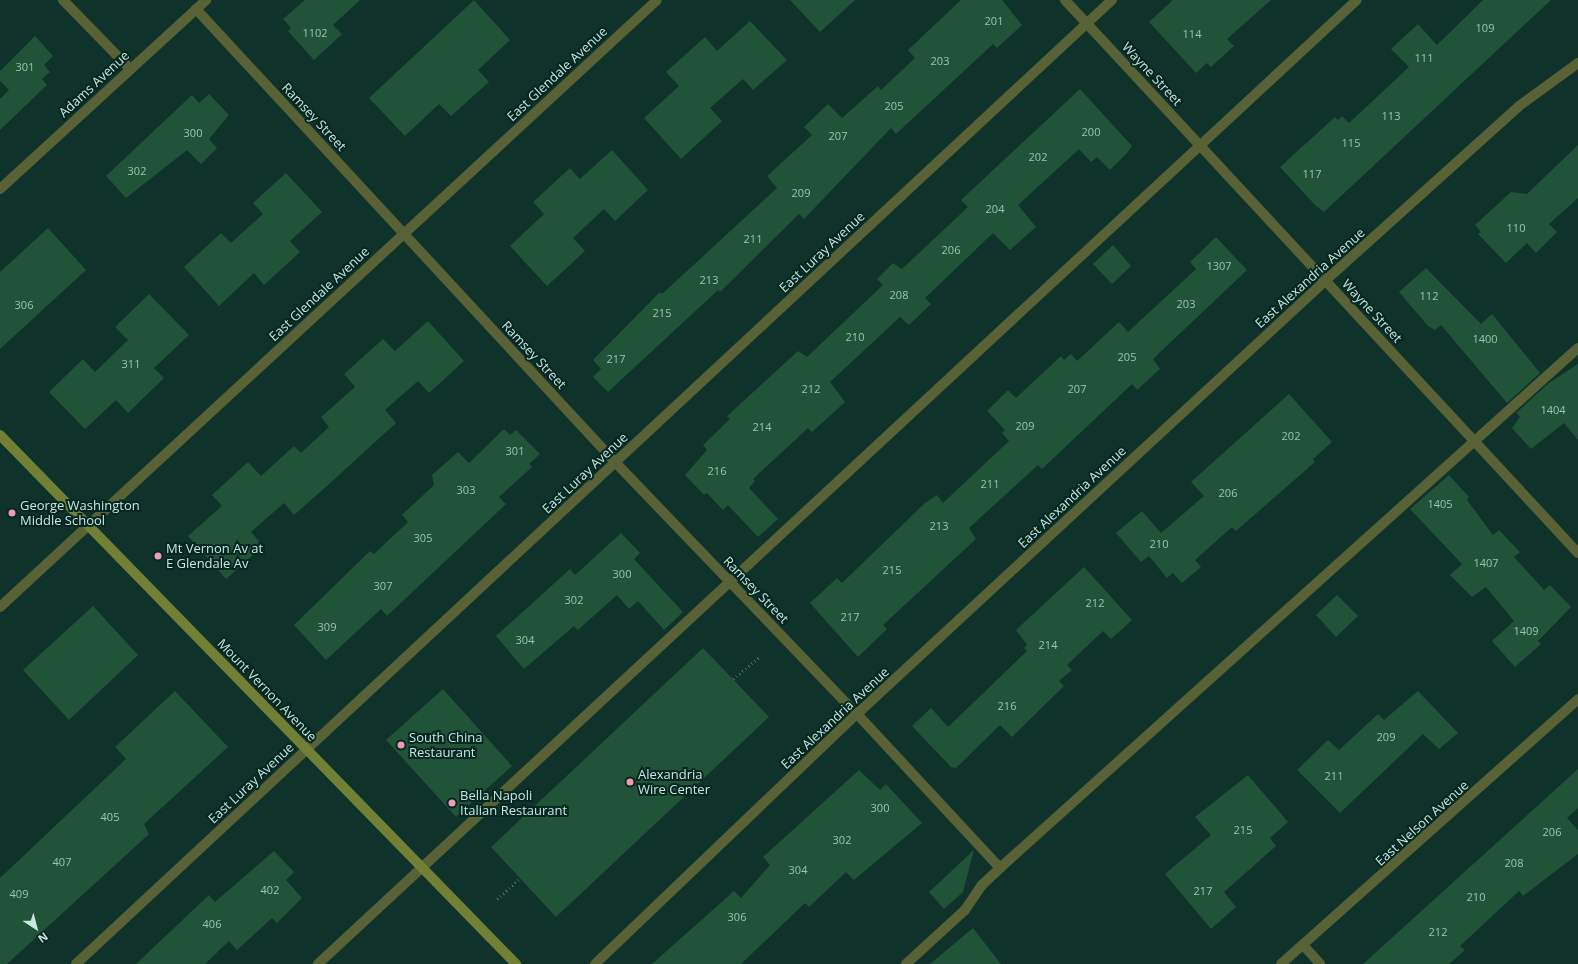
<!DOCTYPE html>
<html>
<head>
<meta charset="utf-8">
<style>
  body { margin:0 }
  #map { position:relative; width:1578px; height:964px; overflow:hidden; background:#0f322b; font-family:"Open Sans",sans-serif }
  div>[style] { position:absolute }
  .building>* { inset:0; background:#215339 }
  .path>* { height:2.5px; margin-top:-1.25px; transform-origin:0; background:repeating-linear-gradient(90deg,#466961 0 1px,transparent 0 4px) }
  .lane>* { height:10px; margin:-5px; padding:0 5px; transform-origin:5px; border-radius:5px; background:#596236 }
  .street>* { height:10px; margin:-5px; padding:0 5px; transform-origin:5px; border-radius:5px; background:#596236 }
  .secondary>* { height:10px; margin:-5px; padding:0 5px; transform-origin:5px; border-radius:5px; background:#728036 }
  .dots>* { width:11px; height:11px; translate:-50% -50%; box-sizing:border-box; border:2px solid #042821; border-radius:50% }
  span { translate:-50% -50%; white-space:nowrap; text-align:center; line-height:1.15; -webkit-text-stroke:4px #042821; paint-order:stroke }
  .number-label { font-size:11px; color:#9ec2b6 }
  .number-label span { -webkit-text-stroke-width:0 }
  .street-label { font-size:13px; color:#c7e7df }
  .poi-label { font-size:13px; color:#c7e7df }
  .left { translate:0 -50%; text-align:left }
  .north { position:absolute; left:16px; top:908px; width:40px; height:40px; -webkit-text-stroke:3px #042821; paint-order:stroke; rotate:144deg; font-size:11px; font-weight:700; line-height:16px; text-align:center; color:#c7e7df }
  .north::after { content:''; display:block; margin:auto; width:14px; height:18px; background:#c7e7df; clip-path:polygon(50% 0,100% 100%,50% 72%,0 100%) }
</style>
</head>
<body>
<div id="map">
  <div class="building">
    <i style="clip-path:polygon(305px 0,360px 0,333px 25px,342px 34px,314px 60px,288px 31px,291px 28px,283px 19px)"></i>
    <i style="clip-path:polygon(474px 0,510px 40px,478px 70px,489px 82px,451px 116px,439px 104px,405px 136px,369px 98px)"></i>
    <i style="clip-path:polygon(790px 0,855px 0,820px 32px)"></i>
    <i style="clip-path:polygon(961px 0,1002px 0,1022px 25px,997px 48px,993px 44px,896px 134px,891px 128px,804px 219px,799px 214px,720px 292px,718px 290px,608px 392px,593px 377px,601px 369px,593px 360px,660px 292px,662px 294px,777px 188px,767px 176px,812px 135px,804px 127px,828px 104px,842px 118px,878px 86px,881px 90px,915px 58px,908px 50px)"></i>
    <i style="clip-path:polygon(1173px 0,1271px 0,1227px 39px,1234px 46px,1211px 67px,1207px 63px,1196px 73px,1149px 22px)"></i>
    <i style="clip-path:polygon(1483px 0,1551px 0,1324px 212px,1316px 206px,1280px 167px,1335px 117px,1338px 120px,1342px 116px,1349px 123px,1409px 67px,1391px 49px,1418px 24px,1437px 45px)"></i>
    <i style="clip-path:polygon(750px 21px,787px 60px,753px 90px,743px 79px,710px 108px,722px 121px,681px 159px,644px 118px,679px 86px,666px 72px,705px 37px,717px 51px)"></i>
    <i style="clip-path:polygon(35px 36px,53px 56px,44px 65px,50px 72px,42px 79px,47px 85px,0 130px,0 99px,9px 90px,0 81px,0 71px)"></i>
    <i style="clip-path:polygon(1080px 89px,1132px 146px,1127px 153px,1110px 170px,1097px 157px,1091px 162px,1079px 149px,1018px 205px,1036px 227px,1010px 250px,993px 233px,925px 298px,931px 304px,909px 325px,900px 317px,830px 382px,845px 402px,812px 432px,808px 428px,753px 479px,755px 481px,749px 488px,778px 519px,758px 537px,728px 505px,723px 510px,707px 493px,704px 495px,685px 475px,707px 450px,703px 445px,730px 419px,727px 416px,798px 351px,807px 357px,883px 285px,877px 279px,893px 263px,902px 269px,968px 207px,961px 200px)"></i>
    <i style="clip-path:polygon(209px 94px,229px 115px,209px 139px,217px 148px,201px 164px,187px 150px,126px 198px,106px 176px,192px 95px,199px 103px)"></i>
    <i style="clip-path:polygon(1578px 145px,1578px 198px,1549px 224px,1557px 232px,1536px 253px,1527px 243px,1506px 263px,1478px 234px,1481px 232px,1475px 225px,1511px 192px,1527px 194px)"></i>
    <i style="clip-path:polygon(612px 150px,648px 190px,615px 221px,604px 209px,573px 238px,585px 251px,547px 286px,510px 246px,544px 214px,533px 202px,570px 168px,580px 179px)"></i>
    <i style="clip-path:polygon(286px 173px,322px 212px,290px 241px,300px 252px,264px 285px,254px 273px,219px 306px,184px 267px,221px 233px,231px 243px,263px 214px,253px 203px)"></i>
    <i style="clip-path:polygon(48px 228px,86px 270px,0 349px,0 272px)"></i>
    <i style="clip-path:polygon(1216px 237px,1247px 270px,1153px 359px,1160px 369px,1137px 390px,1132px 384px,1042px 469px,1038px 465px,969px 528px,976px 539px,883px 625px,887px 629px,858px 657px,810px 603px,837px 578px,842px 583px,925px 503px,937px 495px,943px 503px,1009px 441px,1002px 433px,1005px 430px,987px 411px,1008px 390px,1016px 398px,1061px 356px,1064px 360px,1071px 354px,1077px 361px,1119px 322px,1128px 332px,1196px 269px,1190px 262px)"></i>
    <i style="clip-path:polygon(1113px 245px,1131px 266px,1112px 284px,1093px 264px)"></i>
    <i style="clip-path:polygon(1426px 268px,1481px 324px,1492px 314px,1540px 373px,1507px 403px,1441px 325px,1435px 330px,1428px 326px,1399px 292px)"></i>
    <i style="clip-path:polygon(149px 294px,189px 335px,154px 368px,164px 378px,128px 413px,116px 400px,85px 429px,49px 392px,83px 359px,95px 372px,128px 340px,115px 327px)"></i>
    <i style="clip-path:polygon(428px 321px,464px 361px,429px 393px,418px 381px,385px 410px,396px 423px,328px 485px,294px 515px,284px 503px,251px 532px,263px 546px,226px 579px,188px 536px,222px 506px,212px 495px,248px 462px,261px 476px,294px 446px,301px 453px,329px 427px,321px 417px,355px 387px,344px 374px,383px 339px,395px 351px)"></i>
    <i style="clip-path:polygon(1578px 364px,1578px 440px,1564px 423px,1531px 449px,1512px 428px,1520px 417px,1516px 413px,1549px 383px)"></i>
    <i style="clip-path:polygon(1289px 394px,1332px 442px,1313px 459px,1315px 462px,1236px 531px,1232px 527px,1195px 560px,1201px 567px,1182px 583px,1173px 573px,1167px 578px,1149px 556px,1141px 562px,1116px 533px,1142px 511px,1161px 533px,1204px 496px,1191px 482px)"></i>
    <i style="clip-path:polygon(504px 429px,510px 435px,516px 430px,540px 454px,529px 464px,532px 467px,499px 497px,506px 504px,387px 616px,381px 609px,326px 660px,294px 625px,370px 551px,374px 554px,408px 522px,402px 515px,434px 485px,432px 475px,458px 452px,469px 463px)"></i>
    <i style="clip-path:polygon(1449px 475px,1469px 497px,1467px 500px,1493px 535px,1499px 530px,1520px 552px,1514px 557px,1544px 590px,1550px 585px,1571px 607px,1538px 641px,1541px 644px,1515px 667px,1492px 641px,1514px 621px,1486px 587px,1472px 597px,1450px 575px,1462px 564px,1410px 509px)"></i>
    <i style="clip-path:polygon(621px 533px,640px 553px,634px 559px,683px 612px,664px 630px,638px 601px,629px 609px,617px 595px,578px 630px,574px 626px,524px 669px,496px 636px,570px 569px,575px 575px)"></i>
    <i style="clip-path:polygon(1084px 567px,1132px 620px,1111px 639px,1103px 631px,1067px 665px,1072px 670px,1059px 681px,1064px 686px,1012px 737px,1000px 725px,956px 768px,951px 767px,912px 726px,931px 708px,948px 727px,1027px 651px,1024px 648px,1027px 645px,1016px 630px)"></i>
    <i style="clip-path:polygon(1337px 595px,1358px 616px,1336px 637px,1316px 615px)"></i>
    <i style="clip-path:polygon(93px 606px,138px 655px,69px 720px,23px 670px)"></i>
    <i style="clip-path:polygon(703px 648px,769px 717px,556px 917px,491px 847px)"></i>
    <i style="clip-path:polygon(443px 689px,512px 766px,456px 817px,386px 740px)"></i>
    <i style="clip-path:polygon(175px 691px,228px 747px,144px 824px,149px 834px,7px 964px,0 964px,0 878px,126px 759px,115px 747px)"></i>
    <i style="clip-path:polygon(1418px 691px,1458px 733px,1439px 749px,1423px 734px,1340px 813px,1297px 770px,1328px 740px,1339px 750px,1378px 714px,1384px 720px)"></i>
    <i style="clip-path:polygon(1578px 769px,1578px 808px,1567px 818px,1578px 830px,1578px 854px,1523px 896px,1519px 891px,1460px 946px,1465px 950px,1449px 964px,1363px 964px)"></i>
    <i style="clip-path:polygon(859px 770px,880px 790px,886px 784px,922px 823px,854px 880px,846px 872px,809px 907px,805px 903px,741px 964px,652px 964px,734px 891px,741px 898px,770px 865px,763px 857px)"></i>
    <i style="clip-path:polygon(1248px 775px,1288px 822px,1270px 838px,1276px 846px,1224px 892px,1236px 907px,1211px 929px,1165px 874px,1211px 835px,1195px 817px)"></i>
    <i style="clip-path:polygon(974px 850px,963px 892px,944px 909px,929px 892px)"></i>
    <i style="clip-path:polygon(274px 851px,294px 872px,286px 880px,302px 898px,277px 923px,272px 918px,237px 950px,229px 941px,205px 964px,136px 964px,209px 895px,215px 902px)"></i>
    <i style="clip-path:polygon(973px 928px,1001px 964px,930px 964px)"></i>
  </div>
  <div class="path">
    <i style="left:733px;top:679px;width:35px;rotate:-40deg"></i>
    <i style="left:497px;top:899px;width:31px;rotate:-42deg"></i>
  </div>
  <div class="lane">
    <i style="left:857px;top:714px;width:210px;rotate:47.1deg"></i>
    <i style="left:1304px;top:946px;width:24px;rotate:48deg"></i>
    <i style="left:318px;top:964px;width:1417px;rotate:-42.86deg"></i>
    <i style="left:906px;top:964px;width:80px;rotate:-42.5deg"></i>
    <i style="left:965px;top:910px;width:30px;rotate:-56deg"></i>
    <i style="left:982px;top:885px;width:25px;rotate:-43deg"></i>
    <i style="left:1000px;top:868px;width:777px;rotate:-41.98deg"></i>
  </div>
  <div class="street">
    <i style="left:63px;top:0;width:96px;rotate:45.8deg"></i>
    <i style="left:1065px;top:0;width:754px;rotate:47.15deg"></i>
    <i style="left:196px;top:9px;width:617px;rotate:47.23deg"></i>
    <i style="left:615px;top:462px;width:349px;rotate:46.2deg"></i>
    <i style="left:0;top:189px;width:280px;rotate:-42.5deg"></i>
    <i style="left:0;top:607px;width:894px;rotate:-42.73deg"></i>
    <i style="left:76px;top:964px;width:1415px;rotate:-42.94deg"></i>
    <i style="left:595px;top:964px;width:362px;rotate:-43.7deg"></i>
    <i style="left:857px;top:714px;width:639px;rotate:-42.78deg"></i>
    <i style="left:1326px;top:280px;width:260px;rotate:-42deg"></i>
    <i style="left:1519px;top:106px;width:73px;rotate:-36.1deg"></i>
    <i style="left:1281px;top:964px;width:398px;rotate:-41.7deg"></i>
  </div>
  <div class="secondary">
    <i style="left:0;top:435px;width:739px;rotate:45.71deg"></i>
  </div>
  <div class="dots">
    <i style="left:12px;top:513px;background:#f09ab6"></i>
    <i style="left:158px;top:556px;background:#f09ab6"></i>
    <i style="left:401px;top:745px;background:#f09ab6"></i>
    <i style="left:630px;top:782px;background:#f09ab6"></i>
    <i style="left:452px;top:803px;background:#f09ab6"></i>
  </div>
  <div class="number-label">
    <span style="left:994px;top:21px">201</span>
    <span style="left:1485px;top:28px">109</span>
    <span style="left:315px;top:33px">1102</span>
    <span style="left:1192px;top:34px">114</span>
    <span style="left:1424px;top:58px">111</span>
    <span style="left:940px;top:61px">203</span>
    <span style="left:25px;top:67px">301</span>
    <span style="left:894px;top:106px">205</span>
    <span style="left:1391px;top:116px">113</span>
    <span style="left:1091px;top:132px">200</span>
    <span style="left:193px;top:133px">300</span>
    <span style="left:838px;top:136px">207</span>
    <span style="left:1351px;top:143px">115</span>
    <span style="left:1038px;top:157px">202</span>
    <span style="left:137px;top:171px">302</span>
    <span style="left:1312px;top:174px">117</span>
    <span style="left:801px;top:193px">209</span>
    <span style="left:995px;top:209px">204</span>
    <span style="left:1516px;top:228px">110</span>
    <span style="left:753px;top:239px">211</span>
    <span style="left:951px;top:250px">206</span>
    <span style="left:1219px;top:266px">1307</span>
    <span style="left:709px;top:280px">213</span>
    <span style="left:899px;top:295px">208</span>
    <span style="left:1429px;top:296px">112</span>
    <span style="left:1186px;top:304px">203</span>
    <span style="left:24px;top:305px">306</span>
    <span style="left:662px;top:313px">215</span>
    <span style="left:855px;top:337px">210</span>
    <span style="left:1485px;top:339px">1400</span>
    <span style="left:1127px;top:357px">205</span>
    <span style="left:616px;top:359px">217</span>
    <span style="left:131px;top:364px">311</span>
    <span style="left:811px;top:389px">212</span>
    <span style="left:1077px;top:389px">207</span>
    <span style="left:1553px;top:410px">1404</span>
    <span style="left:1025px;top:426px">209</span>
    <span style="left:762px;top:427px">214</span>
    <span style="left:1291px;top:436px">202</span>
    <span style="left:515px;top:451px">301</span>
    <span style="left:717px;top:471px">216</span>
    <span style="left:990px;top:484px">211</span>
    <span style="left:466px;top:490px">303</span>
    <span style="left:1228px;top:493px">206</span>
    <span style="left:1440px;top:504px">1405</span>
    <span style="left:939px;top:526px">213</span>
    <span style="left:423px;top:538px">305</span>
    <span style="left:1159px;top:544px">210</span>
    <span style="left:1486px;top:563px">1407</span>
    <span style="left:892px;top:570px">215</span>
    <span style="left:622px;top:574px">300</span>
    <span style="left:383px;top:586px">307</span>
    <span style="left:574px;top:600px">302</span>
    <span style="left:1095px;top:603px">212</span>
    <span style="left:850px;top:617px">217</span>
    <span style="left:327px;top:627px">309</span>
    <span style="left:1526px;top:631px">1409</span>
    <span style="left:525px;top:640px">304</span>
    <span style="left:1048px;top:645px">214</span>
    <span style="left:1007px;top:706px">216</span>
    <span style="left:1386px;top:737px">209</span>
    <span style="left:1334px;top:776px">211</span>
    <span style="left:880px;top:808px">300</span>
    <span style="left:110px;top:817px">405</span>
    <span style="left:1243px;top:830px">215</span>
    <span style="left:1552px;top:832px">206</span>
    <span style="left:842px;top:840px">302</span>
    <span style="left:62px;top:862px">407</span>
    <span style="left:1514px;top:863px">208</span>
    <span style="left:798px;top:870px">304</span>
    <span style="left:270px;top:890px">402</span>
    <span style="left:1203px;top:891px">217</span>
    <span style="left:19px;top:894px">409</span>
    <span style="left:1476px;top:897px">210</span>
    <span style="left:737px;top:917px">306</span>
    <span style="left:212px;top:924px">406</span>
    <span style="left:1438px;top:932px">212</span>
  </div>
  <div class="street-label">
    <span style="left:557px;top:74px;rotate:-43deg">East Glendale Avenue</span>
    <span style="left:1152px;top:74px;rotate:47deg">Wayne Street</span>
    <span style="left:94px;top:84px;rotate:-43deg">Adams Avenue</span>
    <span style="left:314px;top:117px;rotate:47deg">Ramsey Street</span>
    <span style="left:822px;top:252px;rotate:-43deg">East Luray Avenue</span>
    <span style="left:1310px;top:278px;rotate:-42deg">East Alexandria Avenue</span>
    <span style="left:319px;top:294px;rotate:-43deg">East Glendale Avenue</span>
    <span style="left:1372px;top:311px;rotate:47deg">Wayne Street</span>
    <span style="left:534px;top:355px;rotate:47deg">Ramsey Street</span>
    <span style="left:585px;top:473px;rotate:-43deg">East Luray Avenue</span>
    <span style="left:1072px;top:497px;rotate:-43deg">East Alexandria Avenue</span>
    <span style="left:756px;top:590px;rotate:46deg">Ramsey Street</span>
    <span style="left:267px;top:690px;rotate:46deg">Mount Vernon Avenue</span>
    <span style="left:835px;top:718px;rotate:-43deg">East Alexandria Avenue</span>
    <span style="left:251px;top:783px;rotate:-43deg">East Luray Avenue</span>
    <span style="left:1422px;top:823px;rotate:-42deg">East Nelson Avenue</span>
  </div>
  <div class="poi-label">
    <span class="left" style="left:20px;top:513px">George Washington<br>Middle School</span>
    <span class="left" style="left:166px;top:556px">Mt Vernon Av at<br>E Glendale Av</span>
    <span class="left" style="left:409px;top:745px">South China<br>Restaurant</span>
    <span class="left" style="left:638px;top:782px">Alexandria<br>Wire Center</span>
    <span class="left" style="left:460px;top:803px">Bella Napoli<br>Italian Restaurant</span>
  </div>
  <div class="north">N</div>
</div>
</body>
</html>
